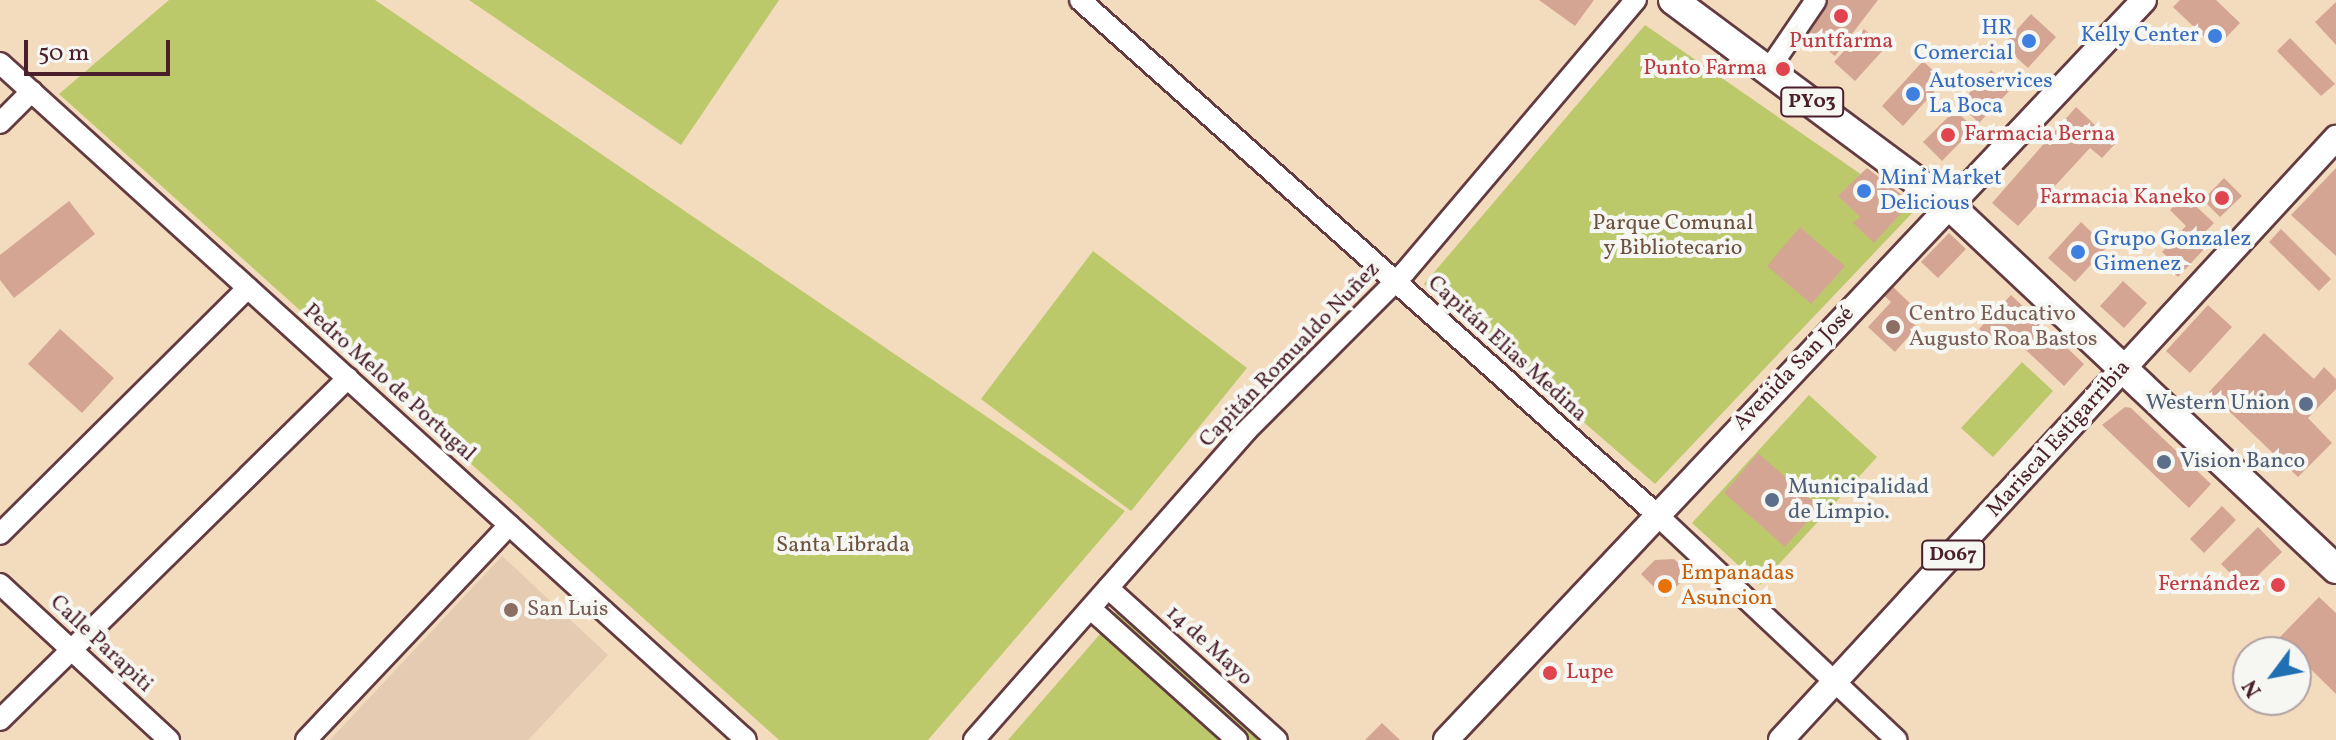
<!DOCTYPE html>
<html>
<head>
<meta charset="utf-8">
<style>
  body { margin:0 }
  #map { position:relative; width:2336px; height:740px; overflow:hidden; background:#f3dbbe; font-family:Vollkorn,serif }
  div>[style] { position:absolute }
  .built>* { inset:0; background:#e5cbb2 }
  .green>* { inset:0; background:#bcc96b }
  .building>* { inset:0; background:#d5a594 }
  .roads { filter:drop-shadow(2px 0 #633b41) drop-shadow(-2px 0 #633b41) drop-shadow(0 2px #633b41) drop-shadow(0 -2px #633b41) }
  .minor>* { height:20px; margin:-10px; padding:0 10px; transform-origin:10px; border-radius:10px; background:#fff }
  .major>* { height:24px; margin:-12px; padding:0 12px; transform-origin:12px; border-radius:12px; background:#fff }
  .highway>* { height:28px; margin:-14px; padding:0 14px; transform-origin:14px; border-radius:14px; background:#fff }
  .dots>* { width:22px; height:22px; translate:-50% -50%; box-sizing:border-box; border:4px solid #f6f6f2; border-radius:50% }
  span { translate:-50% -50%; white-space:nowrap; text-align:center; line-height:1.15; -webkit-text-stroke:8px #f6f6f2; paint-order:stroke }
  .shield-label span { padding:2px 6px; background:#f6f6f2; border:2px solid; border-radius:6px; -webkit-text-stroke-width:0 }
  .shield-label { font-size:20px; color:#4a1f2b; font-weight:700 }
  .shop-label { font-size:22px; color:#366cbe }
  .right { translate:-100% -50%; text-align:right }
  .left { translate:0 -50%; text-align:left }
  .health-label { font-size:22px; color:#be3a42 }
  .park-label { font-size:22px; color:#6c523e }
  .education-label { font-size:22px; color:#785e54 }
  .street-label { font-size:22px; color:#4a1f2b }
  .service-label { font-size:22px; color:#4e5e75 }
  .food-label { font-size:22px; color:#c56008 }
  .north { position:absolute; left:2232px; top:636px; width:80px; height:80px; box-sizing:border-box; background:#f6f6f2; border:2px solid #b1a0a2; border-radius:50%; rotate:238deg; font-size:22px; font-weight:700; line-height:32px; text-align:center; color:#4a1f2b }
  .north::after { content:''; display:block; margin:auto; width:28px; height:36px; background:#1f6fb2; clip-path:polygon(50% 0,100% 100%,50% 72%,0 100%) }
  .scale { position:absolute; left:24px; top:40px; width:146px; height:36px; box-sizing:border-box; border:4px solid #4a1f2b; border-top:0; padding-left:10px; font-size:24px; line-height:28px; white-space:nowrap; color:#4a1f2b; -webkit-text-stroke:6px #f6f6f2; paint-order:stroke }
</style>
</head>
<body>
<div id="map">
  <div class="built">
    <i style="clip-path:polygon(502px 556px,608px 655px,528px 740px,330px 740px)"></i>
  </div>
  <div class="green">
    <i style="clip-path:polygon(169px 0,375px 0,1125px 511px,928px 740px,779px 740px,59px 94px)"></i>
    <i style="clip-path:polygon(469px 0,779px 0,681px 145px)"></i>
    <i style="clip-path:polygon(1645px 25px,1914px 211px,1655px 484px,1424px 284px)"></i>
    <i style="clip-path:polygon(1093px 251px,1247px 368px,1131px 511px,981px 399px)"></i>
    <i style="clip-path:polygon(2022px 362px,2053px 391px,1993px 457px,1961px 428px)"></i>
    <i style="clip-path:polygon(1809px 395px,1877px 457px,1760px 585px,1692px 523px)"></i>
    <i style="clip-path:polygon(1116px 611px,1120px 611px,1263px 740px,1249px 740px,1114px 618px)"></i>
    <i style="clip-path:polygon(1101px 633px,1220px 740px,1008px 740px)"></i>
  </div>
  <div class="building">
    <i style="clip-path:polygon(1539px 0,1594px 0,1575px 26px)"></i>
    <i style="clip-path:polygon(1827px 0,1878px 0,1835px 56px,1804px 32px)"></i>
    <i style="clip-path:polygon(2180px 0,2216px 0,2240px 23px,2216px 48px,2173px 7px)"></i>
    <i style="clip-path:polygon(2336px 2px,2336px 45px,2315px 22px)"></i>
    <i style="clip-path:polygon(2031px 14px,2056px 37px,2028px 68px,2003px 45px)"></i>
    <i style="clip-path:polygon(1864px 29px,1885px 48px,1855px 81px,1834px 62px)"></i>
    <i style="clip-path:polygon(2290px 38px,2335px 84px,2321px 96px,2277px 51px)"></i>
    <i style="clip-path:polygon(1923px 61px,1944px 81px,1903px 126px,1882px 106px)"></i>
    <i style="clip-path:polygon(1991px 70px,2011px 89px,1979px 123px,1959px 104px)"></i>
    <i style="clip-path:polygon(2076px 107px,2115px 144px,2102px 158px,2090px 148px,2018px 226px,1992px 203px)"></i>
    <i style="clip-path:polygon(1955px 110px,1974px 128px,1942px 161px,1923px 142px)"></i>
    <i style="clip-path:polygon(1867px 168px,1902px 195px,1907px 207px,1874px 243px,1853px 223px,1860px 217px,1838px 196px)"></i>
    <i style="clip-path:polygon(2336px 168px,2336px 256px,2291px 215px)"></i>
    <i style="clip-path:polygon(2224px 178px,2242px 196px,2220px 217px,2203px 200px)"></i>
    <i style="clip-path:polygon(2184px 195px,2214px 223px,2199px 238px,2207px 246px,2178px 277px,2165px 264px,2170px 259px,2162px 252px,2186px 226px,2170px 210px)"></i>
    <i style="clip-path:polygon(69px 201px,95px 234px,14px 298px,0 280px,0 255px)"></i>
    <i style="clip-path:polygon(2081px 222px,2107px 247px,2075px 282px,2048px 258px)"></i>
    <i style="clip-path:polygon(1800px 227px,1845px 266px,1811px 304px,1767px 266px)"></i>
    <i style="clip-path:polygon(2281px 229px,2331px 279px,2319px 291px,2269px 242px)"></i>
    <i style="clip-path:polygon(1949px 233px,1966px 249px,1938px 278px,1921px 262px)"></i>
    <i style="clip-path:polygon(2123px 281px,2147px 303px,2124px 328px,2100px 306px)"></i>
    <i style="clip-path:polygon(1889px 283px,1918px 311px,1910px 320px,1917px 327px,1895px 352px,1868px 327px,1891px 302px,1880px 292px)"></i>
    <i style="clip-path:polygon(2011px 295px,2084px 364px,2064px 386px,2009px 334px,1998px 346px,1979px 329px)"></i>
    <i style="clip-path:polygon(2208px 305px,2232px 327px,2190px 373px,2166px 351px)"></i>
    <i style="clip-path:polygon(60px 329px,114px 378px,82px 413px,28px 364px)"></i>
    <i style="clip-path:polygon(2264px 333px,2314px 379px,2324px 367px,2336px 379px,2336px 389px,2308px 418px,2332px 443px,2298px 477px,2209px 392px)"></i>
    <i style="clip-path:polygon(2125px 407px,2131px 408px,2211px 484px,2189px 508px,2102px 425px)"></i>
    <i style="clip-path:polygon(1758px 453px,1820px 507px,1785px 547px,1724px 493px)"></i>
    <i style="clip-path:polygon(2222px 506px,2236px 520px,2204px 553px,2190px 539px)"></i>
    <i style="clip-path:polygon(2258px 527px,2282px 552px,2245px 588px,2221px 564px)"></i>
    <i style="clip-path:polygon(1674px 559px,1689px 574px,1665px 598px,1641px 574px,1655px 560px)"></i>
    <i style="clip-path:polygon(2319px 597px,2336px 613px,2336px 694px,2279px 638px)"></i>
    <i style="clip-path:polygon(1382px 723px,1400px 740px,1365px 740px)"></i>
  </div>
  <div class="roads">
    <div class="minor">
      <i style="left:1080px;top:0;width:772px;rotate:41.74deg"></i>
      <i style="left:1656px;top:514px;width:330px;rotate:43.2deg"></i>
      <i style="left:0;top:63px;width:1007px;rotate:42.22deg"></i>
      <i style="left:1769px;top:69px;width:83px;rotate:-55.7deg"></i>
      <i style="left:0;top:123px;width:45px;rotate:-45deg"></i>
      <i style="left:0;top:534px;width:349px;rotate:-44.8deg"></i>
      <i style="left:0;top:584px;width:230px;rotate:42.7deg"></i>
      <i style="left:1108px;top:588px;width:227px;rotate:42deg"></i>
      <i style="left:1091px;top:609px;width:196px;rotate:41.9deg"></i>
      <i style="left:0;top:720px;width:488px;rotate:-44.5deg"></i>
      <i style="left:306px;top:740px;width:296px;rotate:-46.6deg"></i>
      <i style="left:974px;top:740px;width:413px;rotate:-48.6deg"></i>
      <i style="left:1247px;top:430px;width:223px;rotate:-45deg"></i>
      <i style="left:1405px;top:272px;width:357px;rotate:-49.7deg"></i>
    </div>
    <div class="major">
      <i style="left:1446px;top:740px;width:1017px;rotate:-46.67deg"></i>
      <i style="left:1781px;top:740px;width:819px;rotate:-47.33deg"></i>
    </div>
    <div class="highway">
      <i style="left:1673px;top:0;width:345px;rotate:36.6deg"></i>
      <i style="left:1950px;top:206px;width:530px;rotate:43.24deg"></i>
    </div>
  </div>
  <div class="dots">
    <i style="left:1841px;top:16px;background:#e0444e"></i>
    <i style="left:2215px;top:36px;background:#3f7fe0"></i>
    <i style="left:2029px;top:41px;background:#3f7fe0"></i>
    <i style="left:1783px;top:69px;background:#e0444e"></i>
    <i style="left:1913px;top:94px;background:#3f7fe0"></i>
    <i style="left:1948px;top:135px;background:#e0444e"></i>
    <i style="left:1864px;top:191px;background:#3f7fe0"></i>
    <i style="left:2222px;top:198px;background:#e0444e"></i>
    <i style="left:2078px;top:252px;background:#3f7fe0"></i>
    <i style="left:1893px;top:327px;background:#8d6e63"></i>
    <i style="left:2306px;top:404px;background:#5c6f8a"></i>
    <i style="left:2164px;top:462px;background:#5c6f8a"></i>
    <i style="left:1772px;top:500px;background:#5c6f8a"></i>
    <i style="left:2278px;top:585px;background:#e0444e"></i>
    <i style="left:1665px;top:586px;background:#e8710a"></i>
    <i style="left:511px;top:610px;background:#8d6e63"></i>
    <i style="left:1550px;top:673px;background:#e0444e"></i>
  </div>
  <div class="shield-label">
    <span style="left:1812px;top:102px">PY03</span>
    <span style="left:1953px;top:555px">D067</span>
  </div>
  <div class="shop-label">
    <span class="right" style="left:2013px;top:41px">HR<br>Comercial</span>
    <span class="right" style="left:2199px;top:36px">Kelly Center</span>
    <span class="left" style="left:1929px;top:94px">Autoservices<br>La Boca</span>
    <span class="left" style="left:1880px;top:191px">Mini Market<br>Delicious</span>
    <span class="left" style="left:2094px;top:252px">Grupo Gonzalez<br>Gimenez</span>
  </div>
  <div class="health-label">
    <span style="left:1841px;top:42px">Puntfarma</span>
    <span class="right" style="left:1767px;top:69px">Punto Farma</span>
    <span class="left" style="left:1964px;top:135px">Farmacia Berna</span>
    <span class="right" style="left:2206px;top:198px">Farmacia Kaneko</span>
    <span class="right" style="left:2260px;top:585px">Fernández</span>
    <span class="left" style="left:1566px;top:673px">Lupe</span>
  </div>
  <div class="park-label">
    <span style="left:1673px;top:236px">Parque Comunal<br>y Bibliotecario</span>
    <span style="left:843px;top:546px">Santa Librada</span>
  </div>
  <div class="education-label">
    <span class="left" style="left:1909px;top:327px">Centro Educativo<br>Augusto Roa Bastos</span>
    <span class="left" style="left:527px;top:610px">San Luis</span>
  </div>
  <div class="street-label">
    <span style="left:1507px;top:349px;rotate:42deg">Capitán Elias Medina</span>
    <span style="left:1290px;top:355px;rotate:-46deg">Capitán Romualdo Nuñez</span>
    <span style="left:1794px;top:369px;rotate:-46deg">Avenida San José</span>
    <span style="left:389px;top:383px;rotate:42deg">Pedro Melo de Portugal</span>
    <span style="left:2059px;top:439px;rotate:-48deg">Mariscal Estigarribia</span>
    <span style="left:101px;top:644px;rotate:43deg">Calle Parapiti</span>
    <span style="left:1209px;top:646px;rotate:42deg">14 de Mayo</span>
  </div>
  <div class="service-label">
    <span class="right" style="left:2290px;top:404px">Western Union</span>
    <span class="left" style="left:2180px;top:462px">Vision Banco</span>
    <span class="left" style="left:1788px;top:500px">Municipalidad<br>de Limpio.</span>
  </div>
  <div class="food-label">
    <span class="left" style="left:1681px;top:586px">Empanadas<br>Asuncion</span>
  </div>
  <div class="north">N</div>
  <div class="scale">50 m</div>
</div>
</body>
</html>
